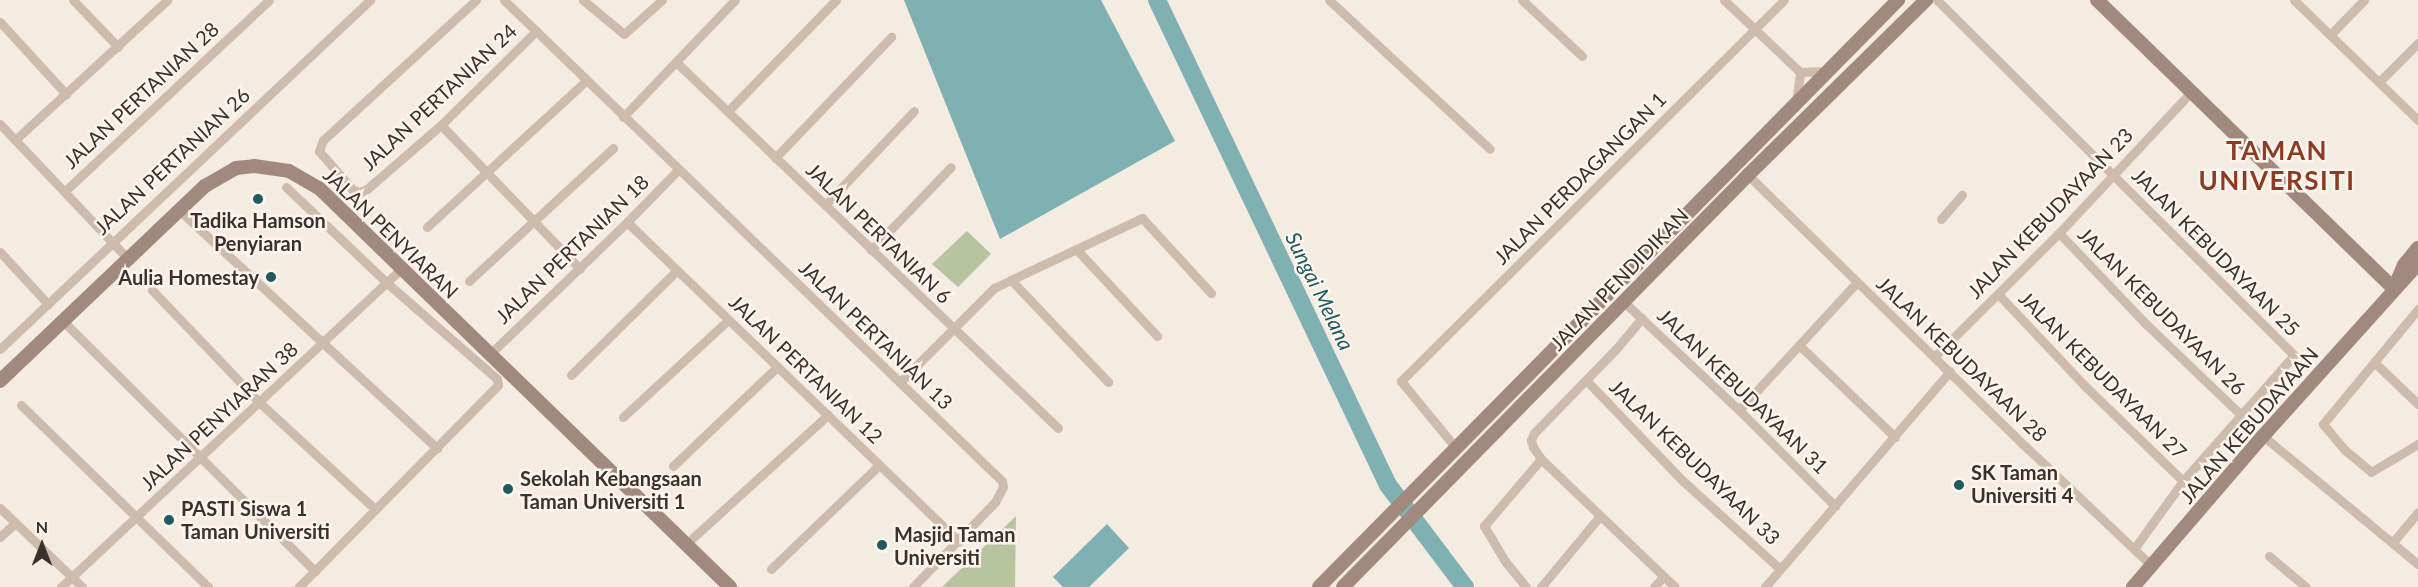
<!DOCTYPE html>
<html>
<head>
<meta charset="utf-8">
<style>
  body { margin:0 }
  #map { position:relative; width:2418px; height:587px; overflow:hidden; background:#f4ebe1; font-family:Lato,sans-serif }
  div>[style] { position:absolute }
  .green>* { inset:0; background:#b8c4a0 }
  .water>* { inset:0; background:#7fb0b2 }
  .river>* { height:18px; margin:-9px; padding:0 9px; transform-origin:9px; border-radius:9px; background:#7fb0b2 }
  .street>* { height:9px; margin:-4.5px; padding:0 4.5px; transform-origin:4.5px; border-radius:4.5px; background:#cdbbac }
  .secondary>* { height:14px; margin:-7px; padding:0 7px; transform-origin:7px; border-radius:7px; background:#a18a7d }
  .dots>* { width:16px; height:16px; translate:-50% -50%; box-sizing:border-box; border:3px solid #fbf5ee; border-radius:50% }
  span { translate:-50% -50%; white-space:nowrap; text-align:center; line-height:1.15; -webkit-text-stroke:5px #fbf5ee; paint-order:stroke }
  .street-label { font-size:20px; color:#3b302b }
  .poi-label { font-size:20px; color:#3b302b; font-weight:700 }
  .right { translate:-100% -50%; text-align:right }
  .left { translate:0 -50%; text-align:left }
  .water-label { font-size:21px; color:#1f5a5e; font-style:italic }
  .district-label { font-size:26px; color:#8c3b22; font-weight:700; letter-spacing:1.5px }
  .north { position:absolute; left:12px; top:515px; width:60px; height:60px; -webkit-text-stroke:4px #fbf5ee; paint-order:stroke; rotate:0deg; font-size:16px; font-weight:700; line-height:24px; text-align:center; color:#3b302b }
  .north::after { content:''; display:block; margin:auto; width:21px; height:27px; background:#3b302b; clip-path:polygon(50% 0,100% 100%,50% 72%,0 100%) }
</style>
</head>
<body>
<div id="map">
  <div class="green">
    <i style="clip-path:polygon(967px 231px,991px 254px,958px 287px,932px 264px)"></i>
    <i style="clip-path:polygon(1016px 516px,1015px 587px,942px 587px)"></i>
  </div>
  <div class="water">
    <i style="clip-path:polygon(904px 0,1101px 0,1175px 141px,1000px 239px)"></i>
    <i style="clip-path:polygon(1107px 524px,1129px 548px,1089px 587px,1063px 587px,1053px 577px)"></i>
  </div>
  <div class="river">
    <i style="left:1157px;top:0;width:537px;rotate:64.53deg"></i>
    <i style="left:1388px;top:485px;width:128px;rotate:53deg"></i>
  </div>
  <div class="street">
    <i style="left:73px;top:0;width:65px;rotate:46.2deg"></i>
    <i style="left:476px;top:0;width:207px;rotate:137.5deg"></i>
    <i style="left:323px;top:140px;width:12px;rotate:110deg"></i>
    <i style="left:319px;top:151px;width:52px;rotate:48.9deg"></i>
    <i style="left:353px;top:190px;width:7px;rotate:16deg"></i>
    <i style="left:360px;top:192px;width:8px;rotate:-23deg"></i>
    <i style="left:367px;top:189px;width:98px;rotate:-40.9deg"></i>
    <i style="left:441px;top:125px;width:134px;rotate:-44.7deg"></i>
    <i style="left:504px;top:0;width:692px;rotate:44.01deg"></i>
    <i style="left:1002px;top:481px;width:6px;rotate:81deg"></i>
    <i style="left:1003px;top:487px;width:17px;rotate:118deg"></i>
    <i style="left:995px;top:502px;width:118px;rotate:134deg"></i>
    <i style="left:583px;top:0;width:53px;rotate:39.7deg"></i>
    <i style="left:624px;top:34px;width:51px;rotate:-41.8deg"></i>
    <i style="left:1329px;top:0;width:219px;rotate:42.8deg"></i>
    <i style="left:1522px;top:0;width:82px;rotate:43deg"></i>
    <i style="left:1724px;top:0;width:105px;rotate:43.5deg"></i>
    <i style="left:1800px;top:72px;width:28px;rotate:-2deg"></i>
    <i style="left:1937px;top:0;width:503px;rotate:44.84deg"></i>
    <i style="left:2294px;top:355px;width:168px;rotate:131.4deg"></i>
    <i style="left:2183px;top:481px;width:84px;rotate:125.8deg"></i>
    <i style="left:2294px;top:0;width:173px;rotate:44.1deg"></i>
    <i style="left:0;top:22px;width:98px;rotate:47.5deg"></i>
    <i style="left:2330px;top:35px;width:49px;rotate:-45.8deg"></i>
    <i style="left:676px;top:62px;width:529px;rotate:43.77deg"></i>
    <i style="left:2379px;top:82px;width:55px;rotate:-45deg"></i>
    <i style="left:1796px;top:102px;width:30px;rotate:-82deg"></i>
    <i style="left:728px;top:111px;width:155px;rotate:-45.8deg"></i>
    <i style="left:623px;top:117px;width:162px;rotate:-46.3deg"></i>
    <i style="left:0;top:124px;width:187px;rotate:46.5deg"></i>
    <i style="left:441px;top:125px;width:200px;rotate:46deg"></i>
    <i style="left:15px;top:140px;width:207px;rotate:-42.6deg"></i>
    <i style="left:775px;top:158px;width:168px;rotate:-46.2deg"></i>
    <i style="left:1748px;top:175px;width:388px;rotate:44.4deg"></i>
    <i style="left:2025px;top:446px;width:176px;rotate:43.4deg"></i>
    <i style="left:286px;top:187px;width:139px;rotate:43.5deg"></i>
    <i style="left:387px;top:283px;width:146px;rotate:41.1deg"></i>
    <i style="left:497px;top:379px;width:6px;rotate:81deg"></i>
    <i style="left:498px;top:385px;width:284px;rotate:134.6deg"></i>
    <i style="left:65px;top:191px;width:279px;rotate:-43.1deg"></i>
    <i style="left:826px;top:204px;width:128px;rotate:-46.6deg"></i>
    <i style="left:180px;top:211px;width:350px;rotate:42.7deg"></i>
    <i style="left:1941px;top:219px;width:32px;rotate:-49deg"></i>
    <i style="left:627px;top:222px;width:461px;rotate:43.9deg"></i>
    <i style="left:427px;top:227px;width:216px;rotate:-42.6deg"></i>
    <i style="left:2059px;top:233px;width:124px;rotate:46.3deg"></i>
    <i style="left:2145px;top:323px;width:132px;rotate:43.8deg"></i>
    <i style="left:1076px;top:249px;width:119px;rotate:47deg"></i>
    <i style="left:871px;top:250px;width:115px;rotate:-46.1deg"></i>
    <i style="left:0;top:252px;width:71px;rotate:47.3deg"></i>
    <i style="left:1011px;top:280px;width:141px;rotate:46.4deg"></i>
    <i style="left:469px;top:281px;width:196px;rotate:-42.7deg"></i>
    <i style="left:152px;top:290px;width:156px;rotate:46.3deg"></i>
    <i style="left:260px;top:403px;width:156px;rotate:42.7deg"></i>
    <i style="left:1998px;top:294px;width:127px;rotate:46.6deg"></i>
    <i style="left:2085px;top:386px;width:136px;rotate:44.1deg"></i>
    <i style="left:1624px;top:302px;width:158px;rotate:43.2deg"></i>
    <i style="left:1739px;top:410px;width:136px;rotate:45deg"></i>
    <i style="left:2418px;top:309px;width:149px;rotate:129.6deg"></i>
    <i style="left:2323px;top:424px;width:34px;rotate:50deg"></i>
    <i style="left:2345px;top:450px;width:34px;rotate:40deg"></i>
    <i style="left:2371px;top:472px;width:55px;rotate:-30.8deg"></i>
    <i style="left:1642px;top:318px;width:40px;rotate:130deg"></i>
    <i style="left:1616px;top:349px;width:117px;rotate:134.3deg"></i>
    <i style="left:1534px;top:433px;width:8px;rotate:113deg"></i>
    <i style="left:1531px;top:440px;width:7px;rotate:74deg"></i>
    <i style="left:1533px;top:447px;width:14px;rotate:56deg"></i>
    <i style="left:1541px;top:459px;width:185px;rotate:43.7deg"></i>
    <i style="left:64px;top:322px;width:354px;rotate:44.8deg"></i>
    <i style="left:1799px;top:345px;width:133px;rotate:43.8deg"></i>
    <i style="left:0;top:349px;width:509px;rotate:-43.33deg"></i>
    <i style="left:490px;top:354px;width:190px;rotate:-43.9deg"></i>
    <i style="left:627px;top:222px;width:73px;rotate:-45.6deg"></i>
    <i style="left:1934px;top:357px;width:176px;rotate:-44.8deg"></i>
    <i style="left:2059px;top:233px;width:193px;rotate:-46.9deg"></i>
    <i style="left:2374px;top:362px;width:61px;rotate:43.7deg"></i>
    <i style="left:571px;top:375px;width:149px;rotate:-44.7deg"></i>
    <i style="left:1586px;top:380px;width:140px;rotate:46.2deg"></i>
    <i style="left:1683px;top:481px;width:131px;rotate:42.2deg"></i>
    <i style="left:900px;top:382px;width:133px;rotate:-45deg"></i>
    <i style="left:994px;top:288px;width:164px;rotate:-25.3deg"></i>
    <i style="left:1142px;top:218px;width:102px;rotate:47.4deg"></i>
    <i style="left:21px;top:405px;width:261px;rotate:44.2deg"></i>
    <i style="left:1739px;top:410px;width:174px;rotate:-47.3deg"></i>
    <i style="left:623px;top:417px;width:143px;rotate:-42.7deg"></i>
    <i style="left:2263px;top:436px;width:201px;rotate:39.6deg"></i>
    <i style="left:1456px;top:448px;width:87px;rotate:-129.4deg"></i>
    <i style="left:1401px;top:381px;width:540px;rotate:-44.85deg"></i>
    <i style="left:673px;top:466px;width:144px;rotate:-43.6deg"></i>
    <i style="left:0;top:508px;width:114px;rotate:43.9deg"></i>
    <i style="left:0;top:537px;width:21px;rotate:-43deg"></i>
    <i style="left:2393px;top:542px;width:39px;rotate:-50deg"></i>
    <i style="left:686px;top:544px;width:192px;rotate:-42.3deg"></i>
    <i style="left:2269px;top:556px;width:48px;rotate:40deg"></i>
    <i style="left:771px;top:569px;width:150px;rotate:-43.9deg"></i>
    <i style="left:61px;top:587px;width:464px;rotate:-43.1deg"></i>
    <i style="left:1526px;top:587px;width:33px;rotate:-129deg"></i>
    <i style="left:1505px;top:561px;width:41px;rotate:-121deg"></i>
    <i style="left:1484px;top:526px;width:88px;rotate:-49.6deg"></i>
    <i style="left:1541px;top:587px;width:92px;rotate:-50.3deg"></i>
    <i style="left:1654px;top:587px;width:13px;rotate:-48deg"></i>
    <i style="left:1765px;top:587px;width:284px;rotate:-49.4deg"></i>
  </div>
  <div class="secondary">
    <i style="left:2097px;top:0;width:414px;rotate:44.2deg"></i>
    <i style="left:2397px;top:281px;width:17px;rotate:-66deg"></i>
    <i style="left:2404px;top:265px;width:22px;rotate:-51deg"></i>
    <i style="left:0;top:381px;width:283px;rotate:-43.6deg"></i>
    <i style="left:205px;top:186px;width:36px;rotate:-30deg"></i>
    <i style="left:236px;top:168px;width:18px;rotate:-6deg"></i>
    <i style="left:254px;top:166px;width:35px;rotate:8deg"></i>
    <i style="left:289px;top:171px;width:34px;rotate:30deg"></i>
    <i style="left:319px;top:188px;width:573px;rotate:44.15deg"></i>
    <i style="left:1319px;top:587px;width:825px;rotate:-45.39deg"></i>
    <i style="left:1343px;top:587px;width:578px;rotate:-45.49deg"></i>
    <i style="left:1748px;top:175px;width:250px;rotate:-44.5deg"></i>
    <i style="left:2133px;top:587px;width:199px;rotate:-49.3deg"></i>
    <i style="left:2263px;top:436px;width:232px;rotate:-48deg"></i>
  </div>
  <div class="dots">
    <i style="left:258px;top:199px;background:#1f5a5e"></i>
    <i style="left:271px;top:277px;background:#1f5a5e"></i>
    <i style="left:1959px;top:485px;background:#1f5a5e"></i>
    <i style="left:508px;top:489px;background:#1f5a5e"></i>
    <i style="left:169px;top:520px;background:#1f5a5e"></i>
    <i style="left:882px;top:545px;background:#1f5a5e"></i>
  </div>
  <div class="street-label">
    <span style="left:141px;top:95px;rotate:-43deg">JALAN PERTANIAN 28</span>
    <span style="left:439px;top:97px;rotate:-43deg">JALAN PERTANIAN 24</span>
    <span style="left:172px;top:161px;rotate:-43deg">JALAN PERTANIAN 26</span>
    <span style="left:1580px;top:178px;rotate:-45deg">JALAN PERDAGANGAN 1</span>
    <span style="left:2050px;top:213px;rotate:-46deg">JALAN KEBUDAYAAN 23</span>
    <span style="left:391px;top:233px;rotate:44deg">JALAN PENYIARAN</span>
    <span style="left:879px;top:233px;rotate:44deg">JALAN PERTANIAN 6</span>
    <span style="left:572px;top:249px;rotate:-44deg">JALAN PERTANIAN 18</span>
    <span style="left:2216px;top:252px;rotate:45deg">JALAN KEBUDAYAAN 25</span>
    <span style="left:1619px;top:279px;rotate:-46deg">JALAN PENDIDIKAN</span>
    <span style="left:2162px;top:311px;rotate:45deg">JALAN KEBUDAYAAN 26</span>
    <span style="left:876px;top:335px;rotate:44deg">JALAN PERTANIAN 13</span>
    <span style="left:1962px;top:359px;rotate:44deg">JALAN KEBUDAYAAN 28</span>
    <span style="left:806px;top:369px;rotate:44deg">JALAN PERTANIAN 12</span>
    <span style="left:2103px;top:375px;rotate:45deg">JALAN KEBUDAYAAN 27</span>
    <span style="left:1743px;top:391px;rotate:44deg">JALAN KEBUDAYAAN 31</span>
    <span style="left:219px;top:416px;rotate:-43deg">JALAN PENYIARAN 38</span>
    <span style="left:2249px;top:425px;rotate:-49deg">JALAN KEBUDAYAAN</span>
    <span style="left:1695px;top:462px;rotate:44deg">JALAN KEBUDAYAAN 33</span>
  </div>
  <div class="poi-label">
    <span style="left:258px;top:232px">Tadika Hamson<br>Penyiaran</span>
    <span class="right" style="left:259px;top:277px">Aulia Homestay</span>
    <span class="left" style="left:1971px;top:484px">SK Taman<br>Universiti 4</span>
    <span class="left" style="left:520px;top:490px">Sekolah Kebangsaan<br>Taman Universiti 1</span>
    <span class="left" style="left:181px;top:520px">PASTI Siswa 1<br>Taman Universiti</span>
    <span class="left" style="left:894px;top:546px">Masjid Taman<br>Universiti</span>
  </div>
  <div class="water-label">
    <span style="left:1320px;top:291px;rotate:64deg">Sungai Melana</span>
  </div>
  <div class="district-label">
    <span style="left:2277px;top:166px">TAMAN<br>UNIVERSITI</span>
  </div>
  <div class="north">N</div>
</div>
</body>
</html>
